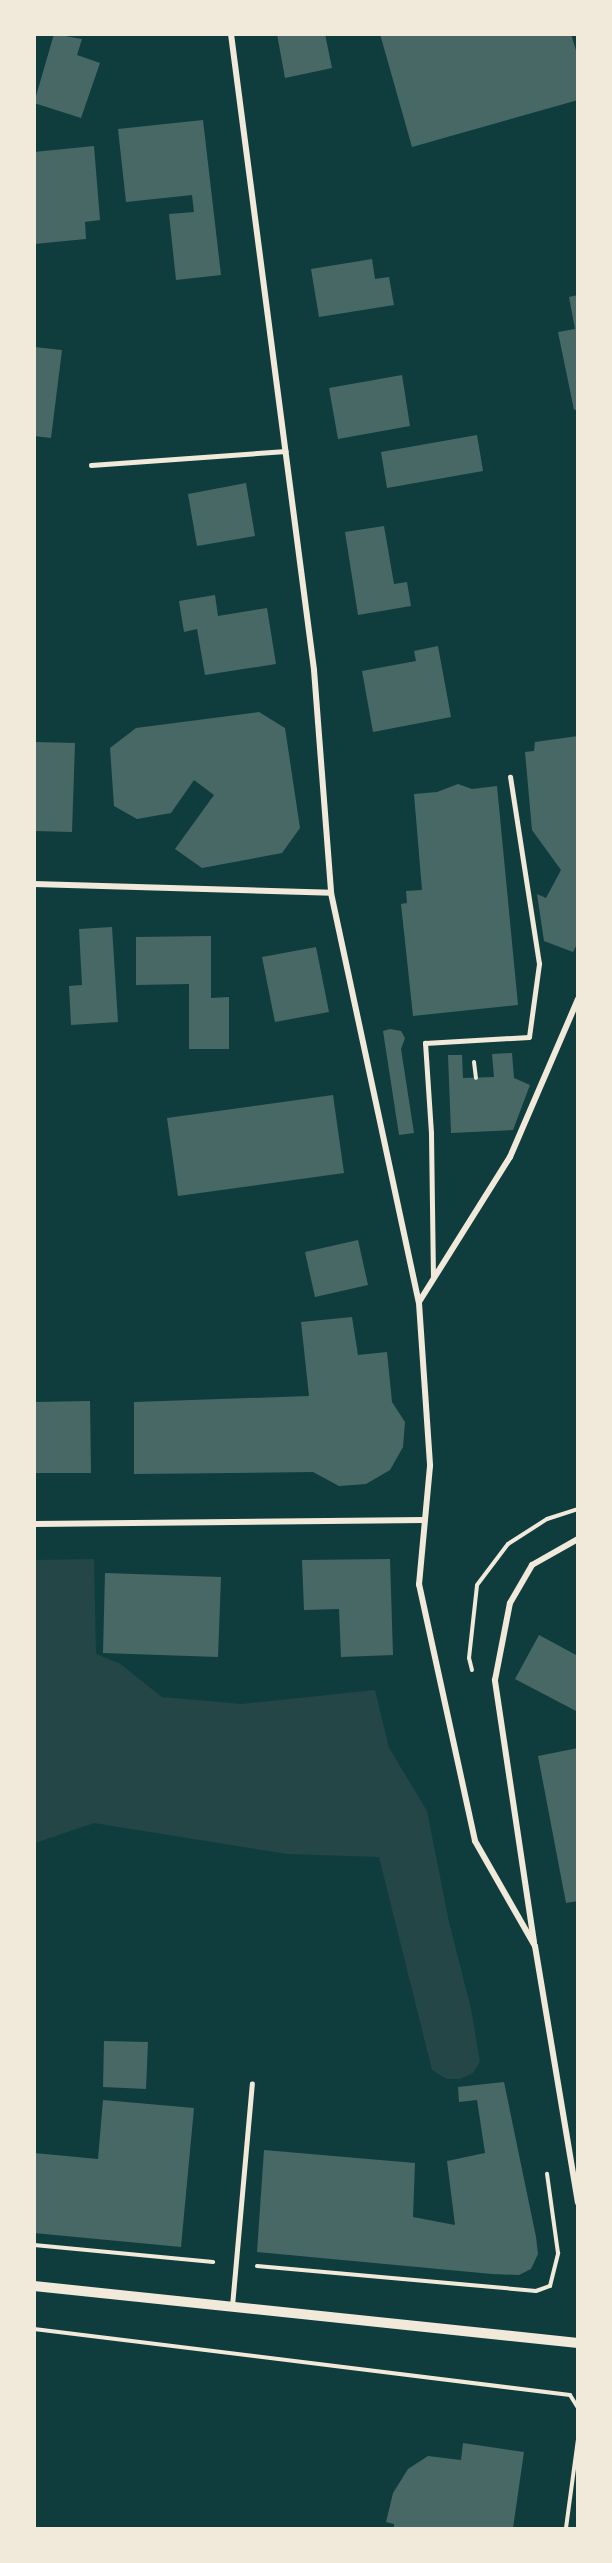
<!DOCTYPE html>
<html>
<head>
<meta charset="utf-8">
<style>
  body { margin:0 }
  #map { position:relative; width:612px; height:2563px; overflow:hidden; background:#0f3d3e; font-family:Lato,sans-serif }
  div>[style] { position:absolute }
  .green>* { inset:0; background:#244646 }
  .building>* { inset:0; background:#486865 }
  .path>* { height:4px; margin:-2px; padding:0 2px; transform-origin:2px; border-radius:2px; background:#f1e9da }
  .service>* { height:4.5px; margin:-2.25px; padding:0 2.25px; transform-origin:2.25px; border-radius:2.25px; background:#f1e9da }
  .minor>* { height:6px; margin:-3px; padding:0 3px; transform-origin:3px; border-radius:3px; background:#f1e9da }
  .tertiary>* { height:10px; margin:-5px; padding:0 5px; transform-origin:5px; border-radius:5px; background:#f1e9da }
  span { translate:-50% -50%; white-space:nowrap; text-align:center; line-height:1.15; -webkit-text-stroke:4.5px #f1e9da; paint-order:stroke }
  .frame { position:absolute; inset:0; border:36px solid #f1e9da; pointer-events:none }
</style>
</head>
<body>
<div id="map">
  <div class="green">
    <i style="clip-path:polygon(94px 1559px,96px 1654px,119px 1663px,162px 1697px,242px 1704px,375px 1690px,389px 1748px,427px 1811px,449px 1922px,471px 2009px,480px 2062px,473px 2073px,460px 2079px,447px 2079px,432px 2070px,379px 1857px,287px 1854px,94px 1823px,35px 1843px,35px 1560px)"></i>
  </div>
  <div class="building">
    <i style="clip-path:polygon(54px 34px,82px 39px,77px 55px,100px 63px,81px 118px,34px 103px)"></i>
    <i style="clip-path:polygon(277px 34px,325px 34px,332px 68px,285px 78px)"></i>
    <i style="clip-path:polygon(380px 34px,571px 34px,578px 57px,578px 100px,412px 147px)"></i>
    <i style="clip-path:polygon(203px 120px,221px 275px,176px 280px,169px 214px,194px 212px,192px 195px,126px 202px,118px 129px)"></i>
    <i style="clip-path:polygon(94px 146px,100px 220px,85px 222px,86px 239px,34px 244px,34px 152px)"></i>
    <i style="clip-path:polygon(372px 259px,375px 279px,389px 277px,394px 305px,319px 317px,311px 269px)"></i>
    <i style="clip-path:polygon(578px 295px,578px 409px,574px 410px,558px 332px,575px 329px,569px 297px)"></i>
    <i style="clip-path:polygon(34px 347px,62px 350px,51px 438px,34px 436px)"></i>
    <i style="clip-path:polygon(402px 375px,410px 426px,338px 439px,329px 388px)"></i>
    <i style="clip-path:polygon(477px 435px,483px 471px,387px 488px,381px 452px)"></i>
    <i style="clip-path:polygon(246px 483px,255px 536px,197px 546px,188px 494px)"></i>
    <i style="clip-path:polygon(384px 526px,394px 584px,407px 582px,411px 606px,358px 615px,345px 532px)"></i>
    <i style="clip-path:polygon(215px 595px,218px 616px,267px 608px,276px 664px,205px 675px,197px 629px,184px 632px,179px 601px)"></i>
    <i style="clip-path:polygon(438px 646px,451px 717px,373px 732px,362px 671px,416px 661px,414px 651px)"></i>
    <i style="clip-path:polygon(259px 712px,285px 728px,300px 828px,282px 853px,202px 868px,175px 849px,214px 795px,194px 780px,171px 813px,137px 819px,114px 806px,110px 748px,136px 728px)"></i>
    <i style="clip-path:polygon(578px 736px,578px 942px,573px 952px,544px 941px,537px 894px,546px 898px,561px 870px,532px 830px,525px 752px,534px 751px,535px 742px)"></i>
    <i style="clip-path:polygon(34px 742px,75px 743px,72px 832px,34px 831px)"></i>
    <i style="clip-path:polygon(458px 784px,472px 789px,497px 786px,518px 1005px,413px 1016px,401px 904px,407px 903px,406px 891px,422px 890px,414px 794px,437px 792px)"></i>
    <i style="clip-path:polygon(112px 927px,118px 1022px,71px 1025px,69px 986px,82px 985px,79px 929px)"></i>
    <i style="clip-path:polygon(211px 936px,211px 998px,229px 997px,229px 1049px,189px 1049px,189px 984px,136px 985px,136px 937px)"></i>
    <i style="clip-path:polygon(316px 947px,329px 1012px,275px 1022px,262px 957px)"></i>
    <i style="clip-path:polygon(390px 1029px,401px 1031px,405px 1038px,401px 1049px,414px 1133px,399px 1135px,383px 1031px)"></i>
    <i style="clip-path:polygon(512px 1053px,514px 1078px,530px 1085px,513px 1130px,451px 1133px,448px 1055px,462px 1055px,463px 1078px,494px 1077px,492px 1054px)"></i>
    <i style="clip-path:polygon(333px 1095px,344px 1173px,178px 1196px,167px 1118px)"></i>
    <i style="clip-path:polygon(358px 1240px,368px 1285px,315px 1297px,305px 1252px)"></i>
    <i style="clip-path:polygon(352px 1317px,358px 1355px,387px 1352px,392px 1402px,405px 1422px,403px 1447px,390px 1470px,366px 1484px,339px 1486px,313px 1472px,134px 1474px,134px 1402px,309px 1396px,301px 1322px)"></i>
    <i style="clip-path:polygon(90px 1401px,91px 1473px,34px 1473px,34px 1402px)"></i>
    <i style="clip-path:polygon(390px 1559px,393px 1655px,341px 1657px,339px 1609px,304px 1610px,302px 1560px)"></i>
    <i style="clip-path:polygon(105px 1573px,221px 1577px,218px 1657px,103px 1653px)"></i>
    <i style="clip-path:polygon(539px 1635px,578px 1656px,578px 1712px,515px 1679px)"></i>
    <i style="clip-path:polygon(578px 1748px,578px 1901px,566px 1903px,538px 1756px)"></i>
    <i style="clip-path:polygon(104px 2041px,148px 2042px,146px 2089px,103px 2087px)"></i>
    <i style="clip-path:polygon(504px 2082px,536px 2237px,538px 2254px,531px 2269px,519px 2275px,492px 2274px,257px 2252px,264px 2150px,415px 2163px,413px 2217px,455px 2225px,447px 2161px,485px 2153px,477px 2100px,459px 2102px,458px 2087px)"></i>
    <i style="clip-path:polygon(103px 2100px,194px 2108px,181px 2247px,34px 2233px,34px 2153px,98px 2159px)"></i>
    <i style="clip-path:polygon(463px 2443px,524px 2452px,513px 2528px,394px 2528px,394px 2524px,386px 2522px,393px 2493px,408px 2469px,428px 2456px,461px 2460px)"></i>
  </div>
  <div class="path">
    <i style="left:474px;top:1062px;width:16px;rotate:83deg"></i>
    <i style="left:472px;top:1670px;width:12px;rotate:-104deg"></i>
    <i style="left:469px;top:1658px;width:73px;rotate:-83.7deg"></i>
    <i style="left:477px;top:1585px;width:51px;rotate:-52.9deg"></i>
    <i style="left:508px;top:1544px;width:46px;rotate:-32.7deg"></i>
    <i style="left:547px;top:1519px;width:33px;rotate:-18deg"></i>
    <i style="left:34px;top:2245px;width:180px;rotate:5.4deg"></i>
    <i style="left:257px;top:2266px;width:280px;rotate:5.1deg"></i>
    <i style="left:536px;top:2291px;width:15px;rotate:-20deg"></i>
    <i style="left:550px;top:2286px;width:34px;rotate:-76deg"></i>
    <i style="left:558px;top:2253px;width:80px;rotate:-97.9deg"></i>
    <i style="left:34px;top:2329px;width:540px;rotate:7.02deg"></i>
    <i style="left:570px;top:2395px;width:15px;rotate:58deg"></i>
    <i style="left:566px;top:2528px;width:90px;rotate:-82.3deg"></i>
  </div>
  <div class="service">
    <i style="left:91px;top:465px;width:195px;rotate:-4.1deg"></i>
    <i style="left:433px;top:1278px;width:145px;rotate:-90.8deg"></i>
    <i style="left:431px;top:1133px;width:90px;rotate:-93.8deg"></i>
    <i style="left:425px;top:1043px;width:104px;rotate:-3.3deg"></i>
    <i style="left:529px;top:1037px;width:74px;rotate:-82.2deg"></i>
    <i style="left:539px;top:964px;width:189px;rotate:-98.8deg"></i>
    <i style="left:232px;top:2306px;width:223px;rotate:-84.9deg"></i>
  </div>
  <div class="minor">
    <i style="left:231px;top:34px;width:641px;rotate:82.56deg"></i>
    <i style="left:314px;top:670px;width:224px;rotate:85.6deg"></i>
    <i style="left:331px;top:893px;width:419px;rotate:77.9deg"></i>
    <i style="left:419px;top:1303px;width:163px;rotate:86.1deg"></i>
    <i style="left:430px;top:1466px;width:119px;rotate:95.3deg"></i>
    <i style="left:419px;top:1584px;width:263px;rotate:77.7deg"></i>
    <i style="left:475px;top:1841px;width:121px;rotate:60.3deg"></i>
    <i style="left:535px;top:1946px;width:260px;rotate:80.5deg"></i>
    <i style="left:34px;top:884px;width:297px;rotate:1.7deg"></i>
    <i style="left:419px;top:1302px;width:171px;rotate:-57.9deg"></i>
    <i style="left:510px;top:1157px;width:172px;rotate:-66.7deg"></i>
    <i style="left:34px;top:1524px;width:390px;rotate:-0.6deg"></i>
    <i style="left:534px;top:1942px;width:265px;rotate:-98.5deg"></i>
    <i style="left:495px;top:1680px;width:78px;rotate:-79deg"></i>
    <i style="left:510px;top:1603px;width:44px;rotate:-59.9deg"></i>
    <i style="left:532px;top:1565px;width:53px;rotate:-29.5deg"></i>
  </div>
  <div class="tertiary">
    <i style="left:34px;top:2286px;width:547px;rotate:5.98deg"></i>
  </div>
  <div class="frame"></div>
</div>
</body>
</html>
